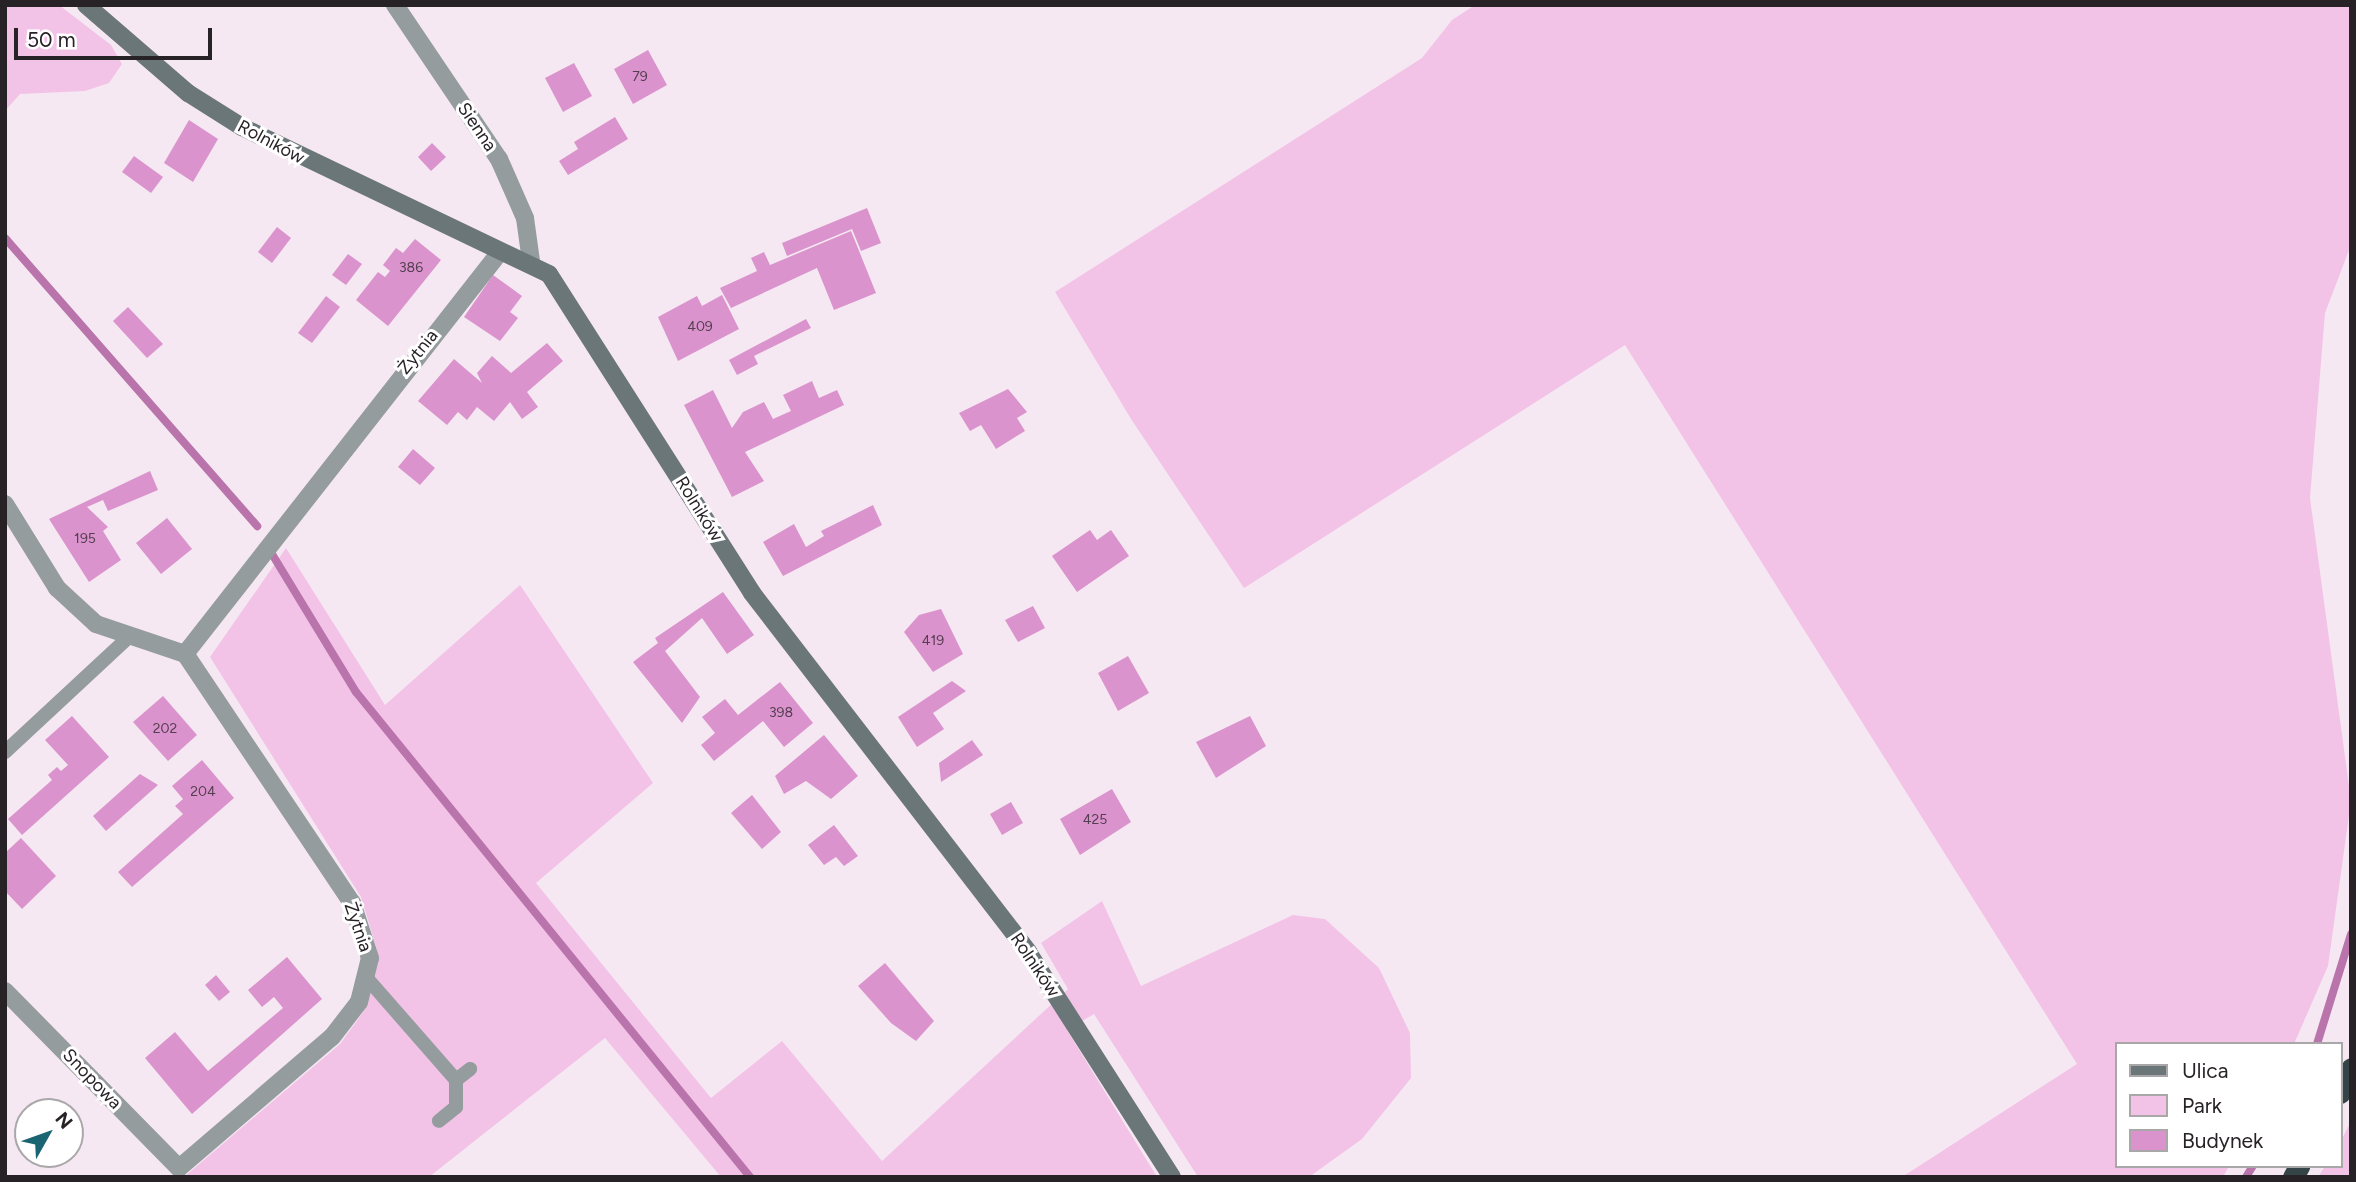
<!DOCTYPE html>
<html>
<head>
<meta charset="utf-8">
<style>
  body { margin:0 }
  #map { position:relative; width:2356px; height:1182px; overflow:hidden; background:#f6e8f2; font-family:Figtree,sans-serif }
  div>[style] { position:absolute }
  .green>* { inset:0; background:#f2c3e7 }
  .stream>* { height:8px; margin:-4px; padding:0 4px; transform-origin:4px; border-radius:4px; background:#b974ac }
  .building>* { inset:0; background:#da93cc }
  .lane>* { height:14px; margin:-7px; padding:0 7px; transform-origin:7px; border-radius:7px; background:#949c9e }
  .street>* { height:18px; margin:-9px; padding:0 9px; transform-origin:9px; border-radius:9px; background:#949c9e }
  .secondary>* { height:18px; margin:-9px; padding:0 9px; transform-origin:9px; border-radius:9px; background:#6a7678 }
  .highway>* { height:21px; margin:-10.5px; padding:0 10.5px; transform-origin:10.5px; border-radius:10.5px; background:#344447 }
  span { translate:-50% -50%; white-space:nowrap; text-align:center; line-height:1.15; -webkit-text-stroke:6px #fff; paint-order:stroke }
  .number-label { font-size:14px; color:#543e50 }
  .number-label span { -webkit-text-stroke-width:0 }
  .street-label { font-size:18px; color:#272226 }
  .frame { position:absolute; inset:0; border:7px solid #272226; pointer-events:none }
  .legend { position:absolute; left:2115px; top:1042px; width:228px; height:126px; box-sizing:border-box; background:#fff; border:2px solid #a9a7a8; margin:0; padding:9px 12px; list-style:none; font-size:21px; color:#272226 }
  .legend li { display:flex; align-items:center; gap:14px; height:35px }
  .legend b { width:35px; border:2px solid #a9a7a8 }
  .north { position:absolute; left:14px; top:1098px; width:70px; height:70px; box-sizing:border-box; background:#fff; border:2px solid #a9a7a8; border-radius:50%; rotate:50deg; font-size:19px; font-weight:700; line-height:28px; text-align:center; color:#272226 }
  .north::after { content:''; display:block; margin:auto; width:24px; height:32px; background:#1b6572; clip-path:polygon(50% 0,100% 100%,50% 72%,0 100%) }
  .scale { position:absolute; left:14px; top:28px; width:198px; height:32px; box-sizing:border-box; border:4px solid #272226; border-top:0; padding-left:9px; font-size:21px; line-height:24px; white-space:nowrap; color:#272226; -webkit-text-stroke:5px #fff; paint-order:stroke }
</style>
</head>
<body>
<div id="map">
  <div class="green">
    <i style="clip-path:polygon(5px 5px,59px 5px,111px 45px,122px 64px,109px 83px,85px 91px,20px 94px,5px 111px)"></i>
    <i style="clip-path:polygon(1475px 5px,2351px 5px,2351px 245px,2325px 313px,2310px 498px,2351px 801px,2328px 966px,2294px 1044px,2116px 1044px,2116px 1166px,2229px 1166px,2223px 1177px,1902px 1177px,2077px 1064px,1625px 345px,1244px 588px,1131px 419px,1055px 292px,1422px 58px,1452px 20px)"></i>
    <i style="clip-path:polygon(286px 548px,385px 705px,520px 585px,653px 783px,536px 883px,711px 1098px,782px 1041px,882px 1161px,1068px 989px,1041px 943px,1102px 901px,1141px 986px,1293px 915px,1325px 919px,1379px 968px,1410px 1033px,1411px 1078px,1362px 1139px,1309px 1177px,1198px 1177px,1094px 1014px,1067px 1030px,1157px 1177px,721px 1177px,605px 1038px,429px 1177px,184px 1177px,340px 1044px,366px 1008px,377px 950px,361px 897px,210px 657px)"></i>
    <i style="clip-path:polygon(2351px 1121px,2351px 1177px,2318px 1177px,2325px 1166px,2340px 1166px,2340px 1143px)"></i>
  </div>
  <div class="stream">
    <i style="left:5px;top:238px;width:383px;rotate:48.8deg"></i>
    <i style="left:272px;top:554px;width:162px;rotate:58.7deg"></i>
    <i style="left:356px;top:692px;width:625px;rotate:50.91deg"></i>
    <i style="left:2317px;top:1044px;width:115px;rotate:-72.8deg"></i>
    <i style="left:2246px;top:1177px;width:13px;rotate:-58deg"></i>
  </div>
  <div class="building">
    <i style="clip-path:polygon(648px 50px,667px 85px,633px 104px,614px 69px)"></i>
    <i style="clip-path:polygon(574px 63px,592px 96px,563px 112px,545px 78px)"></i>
    <i style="clip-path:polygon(615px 117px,628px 139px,568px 175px,559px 161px,578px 149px,574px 142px)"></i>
    <i style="clip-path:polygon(189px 120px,218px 139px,193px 182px,164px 163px)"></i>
    <i style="clip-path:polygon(432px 143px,446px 157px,431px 171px,418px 157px)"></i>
    <i style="clip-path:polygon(134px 156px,163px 177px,151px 193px,122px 172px)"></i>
    <i style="clip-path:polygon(867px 208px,881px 243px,861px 251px,852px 229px,787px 256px,782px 243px)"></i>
    <i style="clip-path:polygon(277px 227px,291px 238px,272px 263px,258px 252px)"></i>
    <i style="clip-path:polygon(851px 231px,876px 293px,834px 310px,817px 268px,731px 308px,720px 288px,757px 271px,751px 258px,764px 252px,770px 265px)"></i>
    <i style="clip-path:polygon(415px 239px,441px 260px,388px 326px,356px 300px,378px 272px,385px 277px,390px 271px,383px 265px,396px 248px,403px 253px)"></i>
    <i style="clip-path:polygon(348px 254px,362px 264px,346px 285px,332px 275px)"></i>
    <i style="clip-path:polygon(493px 275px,522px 296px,510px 312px,518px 318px,500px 341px,464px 317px)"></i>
    <i style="clip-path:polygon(722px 295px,739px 329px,678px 361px,658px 317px,697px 296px,702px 306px)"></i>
    <i style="clip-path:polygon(326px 296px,340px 307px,312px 343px,298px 333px)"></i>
    <i style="clip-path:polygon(128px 307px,163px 344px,147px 358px,113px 321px)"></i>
    <i style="clip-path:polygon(806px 319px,811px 328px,754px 356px,758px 364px,737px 375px,729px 360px)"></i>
    <i style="clip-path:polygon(547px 343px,563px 361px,527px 392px,538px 407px,522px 419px,510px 402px,494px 421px,477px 407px,467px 420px,458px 412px,447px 425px,418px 401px,454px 359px,482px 383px,477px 373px,492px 356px,511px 373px)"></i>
    <i style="clip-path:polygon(812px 381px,819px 398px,837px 390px,844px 405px,745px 452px,764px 481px,732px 497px,684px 405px,713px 390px,732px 428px,743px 412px,764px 402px,773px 419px,791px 411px,783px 395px)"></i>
    <i style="clip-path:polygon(1008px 389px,1027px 412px,1017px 418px,1025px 431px,996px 449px,981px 425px,970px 431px,959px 413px)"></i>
    <i style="clip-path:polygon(413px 449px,435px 468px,420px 485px,398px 467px)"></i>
    <i style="clip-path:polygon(150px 471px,158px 490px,108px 511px,103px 500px,87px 507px,108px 527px,103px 531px,121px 560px,89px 582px,49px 519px)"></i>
    <i style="clip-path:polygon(873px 505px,882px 525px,783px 576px,763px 542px,794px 524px,806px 547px,824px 536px,821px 531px)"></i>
    <i style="clip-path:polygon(167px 518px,192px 549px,161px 574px,136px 543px)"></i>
    <i style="clip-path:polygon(1090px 530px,1097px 540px,1111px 530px,1129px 556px,1077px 592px,1052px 556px)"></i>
    <i style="clip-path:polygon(723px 592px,754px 635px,727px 654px,702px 618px,665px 651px,700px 697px,682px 723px,633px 662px,658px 643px,655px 638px)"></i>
    <i style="clip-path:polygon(1033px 606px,1045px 628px,1018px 642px,1005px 620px)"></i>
    <i style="clip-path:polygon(941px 609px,963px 654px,933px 672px,904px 632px,919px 615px)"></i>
    <i style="clip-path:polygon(1128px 656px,1149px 693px,1118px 711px,1098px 673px)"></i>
    <i style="clip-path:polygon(952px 681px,966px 691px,933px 713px,944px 729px,917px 747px,898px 717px)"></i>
    <i style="clip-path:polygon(780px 682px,813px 723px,784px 747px,763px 721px,714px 761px,701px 745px,715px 733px,702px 717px,725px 699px,738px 715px)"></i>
    <i style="clip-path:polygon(163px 696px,197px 735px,168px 761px,133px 722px)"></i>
    <i style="clip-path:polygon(72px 716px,109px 757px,22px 835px,8px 819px,52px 780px,48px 775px,57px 767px,61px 771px,68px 765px,45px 740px)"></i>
    <i style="clip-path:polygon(1250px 716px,1266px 746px,1216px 778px,1196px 742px)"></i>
    <i style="clip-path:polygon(824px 735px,858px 776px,831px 799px,806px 781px,784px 794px,775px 776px)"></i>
    <i style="clip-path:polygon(972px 740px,983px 755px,941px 782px,939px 763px)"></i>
    <i style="clip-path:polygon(202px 760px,234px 798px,132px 887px,118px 872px,183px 814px,175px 806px,183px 799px,172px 786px)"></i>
    <i style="clip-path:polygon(140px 774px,158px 785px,106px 831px,93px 816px)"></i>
    <i style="clip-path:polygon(1112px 789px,1131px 822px,1080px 855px,1060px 819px)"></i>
    <i style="clip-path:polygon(752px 795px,781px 832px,762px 849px,731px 813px)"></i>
    <i style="clip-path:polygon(1011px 802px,1023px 823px,1002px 835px,990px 814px)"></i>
    <i style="clip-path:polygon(834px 825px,858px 856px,844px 866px,836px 857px,824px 865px,808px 845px)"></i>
    <i style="clip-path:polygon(21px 838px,56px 876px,22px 909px,5px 891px,5px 853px)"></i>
    <i style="clip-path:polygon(287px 957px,322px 999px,192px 1114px,145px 1058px,175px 1032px,208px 1071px,283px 1008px,274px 997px,262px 1007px,248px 990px)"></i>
    <i style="clip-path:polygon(885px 963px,934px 1021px,916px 1041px,891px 1023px,858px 986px)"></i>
    <i style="clip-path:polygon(216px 975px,230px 992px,219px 1001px,205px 985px)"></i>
  </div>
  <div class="lane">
    <i style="left:5px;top:752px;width:171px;rotate:-42.9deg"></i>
    <i style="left:365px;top:976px;width:138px;rotate:48.8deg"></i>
    <i style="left:456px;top:1080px;width:27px;rotate:90deg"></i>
    <i style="left:456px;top:1107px;width:22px;rotate:141deg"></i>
    <i style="left:456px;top:1080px;width:18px;rotate:-38deg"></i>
  </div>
  <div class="street">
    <i style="left:395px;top:5px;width:186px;rotate:56deg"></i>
    <i style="left:499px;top:159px;width:64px;rotate:66.2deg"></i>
    <i style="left:525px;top:218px;width:43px;rotate:82.1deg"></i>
    <i style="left:5px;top:504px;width:99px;rotate:58.2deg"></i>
    <i style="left:57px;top:588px;width:53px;rotate:42.7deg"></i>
    <i style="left:96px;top:624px;width:94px;rotate:18.6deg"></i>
    <i style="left:185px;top:654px;width:511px;rotate:-51.92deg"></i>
    <i style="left:5px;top:991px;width:248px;rotate:45.5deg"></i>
    <i style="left:179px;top:1168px;width:201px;rotate:-40.6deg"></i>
    <i style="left:332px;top:1037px;width:44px;rotate:-52.4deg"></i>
    <i style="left:359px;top:1002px;width:45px;rotate:-76deg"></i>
    <i style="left:370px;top:958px;width:58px;rotate:-108.1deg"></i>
    <i style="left:352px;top:903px;width:300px;rotate:-123.8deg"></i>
  </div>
  <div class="secondary">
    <i style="left:86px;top:5px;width:135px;rotate:40.8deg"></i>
    <i style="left:188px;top:93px;width:64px;rotate:32.2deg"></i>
    <i style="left:242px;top:127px;width:340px;rotate:25.6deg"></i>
    <i style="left:549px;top:274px;width:378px;rotate:57.5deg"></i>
    <i style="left:752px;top:593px;width:453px;rotate:52.4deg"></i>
    <i style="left:1028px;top:952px;width:267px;rotate:57.4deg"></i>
  </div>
  <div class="highway">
    <i style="left:2340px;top:1093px;width:27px;rotate:-66deg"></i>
    <i style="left:2293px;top:1177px;width:13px;rotate:-61deg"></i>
  </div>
  <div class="number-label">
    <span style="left:640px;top:77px">79</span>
    <span style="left:411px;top:268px">386</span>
    <span style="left:700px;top:327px">409</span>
    <span style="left:85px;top:539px">195</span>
    <span style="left:933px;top:641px">419</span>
    <span style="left:781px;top:713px">398</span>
    <span style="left:165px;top:729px">202</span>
    <span style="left:203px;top:792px">204</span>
    <span style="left:1095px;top:820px">425</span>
  </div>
  <div class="street-label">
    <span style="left:477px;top:127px;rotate:56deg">Sienna</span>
    <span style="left:271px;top:142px;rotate:28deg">Rolników</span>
    <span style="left:418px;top:352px;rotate:-51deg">Żytnia</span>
    <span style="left:699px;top:509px;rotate:58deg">Rolników</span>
    <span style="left:358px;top:927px;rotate:71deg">Żytnia</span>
    <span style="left:1035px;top:965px;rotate:56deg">Rolników</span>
    <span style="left:92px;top:1079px;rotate:46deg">Snopowa</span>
  </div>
  <div class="frame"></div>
  <ul class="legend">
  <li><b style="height:9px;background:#6a7678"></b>Ulica</li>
  <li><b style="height:19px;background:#f2c3e7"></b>Park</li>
  <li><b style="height:19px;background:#da93cc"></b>Budynek</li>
  </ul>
  <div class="north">N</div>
  <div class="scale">50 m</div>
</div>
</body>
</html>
